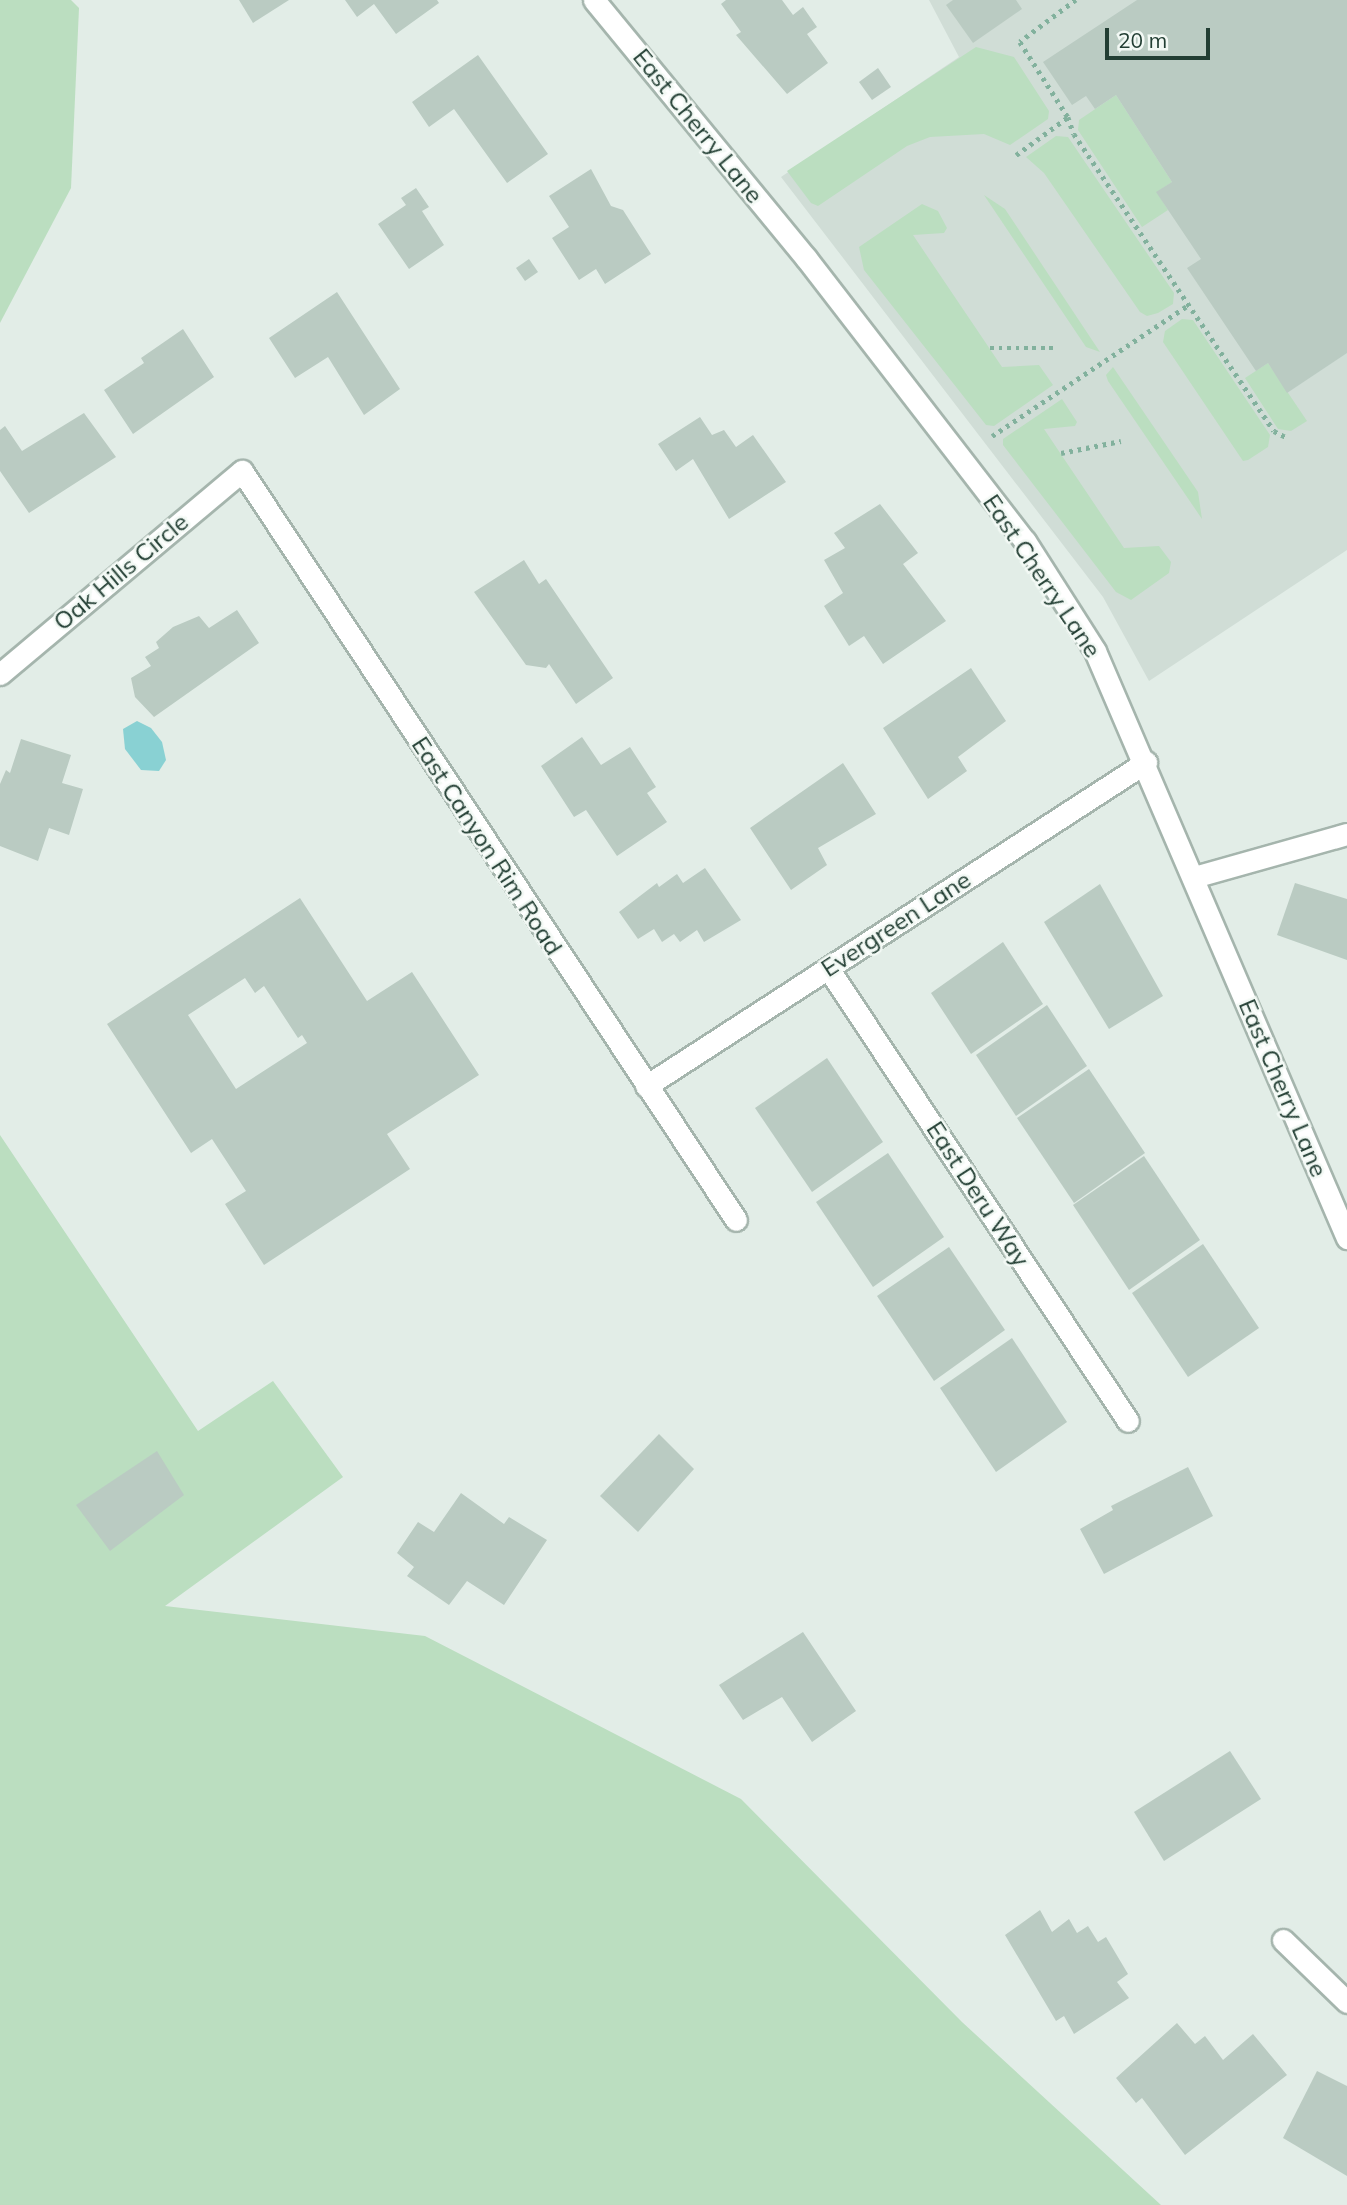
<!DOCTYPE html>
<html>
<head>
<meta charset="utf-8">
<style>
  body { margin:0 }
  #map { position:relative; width:1347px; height:2205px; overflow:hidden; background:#e2ede7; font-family:Mulish,sans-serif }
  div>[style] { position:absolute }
  .built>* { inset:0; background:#d0ddd6 }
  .green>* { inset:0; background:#bbdec0 }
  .water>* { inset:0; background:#89d1d3 }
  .building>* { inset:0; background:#bacbc2 }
  .path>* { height:4.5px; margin-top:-2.25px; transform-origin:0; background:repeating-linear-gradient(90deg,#82b19d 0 3.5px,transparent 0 8.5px) }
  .roads { filter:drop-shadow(2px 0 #a5b5ad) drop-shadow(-2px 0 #a5b5ad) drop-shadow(0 2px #a5b5ad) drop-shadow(0 -2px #a5b5ad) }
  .minor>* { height:21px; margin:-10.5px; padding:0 10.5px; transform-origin:10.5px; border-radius:10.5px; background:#fff }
  .tertiary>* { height:21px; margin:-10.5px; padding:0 10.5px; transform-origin:10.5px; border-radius:10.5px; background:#fff }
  span { translate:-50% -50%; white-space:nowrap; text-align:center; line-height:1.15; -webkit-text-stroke:5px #f3f9f5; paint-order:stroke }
  .street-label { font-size:24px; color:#223e33 }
  .scale { position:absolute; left:1105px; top:28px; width:105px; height:32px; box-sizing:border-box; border:4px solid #223e33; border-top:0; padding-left:9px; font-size:21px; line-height:24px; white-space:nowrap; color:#223e33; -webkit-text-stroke:5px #f3f9f5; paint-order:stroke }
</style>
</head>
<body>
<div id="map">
  <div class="built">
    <i style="clip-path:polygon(929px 0,1347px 0,1347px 550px,1149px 681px,1103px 597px,781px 177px,959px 57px)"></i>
  </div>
  <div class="green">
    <i style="clip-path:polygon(0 0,71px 0,79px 8px,71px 188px,0 323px)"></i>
    <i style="clip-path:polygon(976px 47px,1014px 57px,1049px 111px,1048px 119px,1010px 145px,984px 134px,930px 137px,907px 146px,818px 206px,811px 203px,787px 171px)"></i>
    <i style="clip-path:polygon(1116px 95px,1172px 182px,1157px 192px,1168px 210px,1142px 227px,1078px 130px,1079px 120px)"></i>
    <i style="clip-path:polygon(1056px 136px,1068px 137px,1174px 293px,1173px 304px,1158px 313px,1147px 316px,1140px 312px,1044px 173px,1026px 157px)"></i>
    <i style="clip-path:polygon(984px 195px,1005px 209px,1100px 352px,1086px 347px)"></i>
    <i style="clip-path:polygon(922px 204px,938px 211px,947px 228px,944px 233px,913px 235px,1002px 367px,1039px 365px,1053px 385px,994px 426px,986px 425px,864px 270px,859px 247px)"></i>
    <i style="clip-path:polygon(1182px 319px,1193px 320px,1270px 435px,1268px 447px,1248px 460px,1243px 461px,1163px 342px,1165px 331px)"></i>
    <i style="clip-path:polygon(1268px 363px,1307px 421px,1291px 431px,1278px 429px,1245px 378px)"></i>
    <i style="clip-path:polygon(1113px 367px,1198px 492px,1202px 519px,1108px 381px,1106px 375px)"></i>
    <i style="clip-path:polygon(1062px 399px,1077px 422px,1075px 426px,1044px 429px,1124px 548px,1159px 546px,1171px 562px,1169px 573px,1131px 600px,1116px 592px,1003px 445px,1003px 439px)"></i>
    <i style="clip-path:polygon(0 1135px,198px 1431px,273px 1381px,343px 1477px,165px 1606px,425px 1636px,741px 1799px,962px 2022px,1161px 2205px,0 2205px)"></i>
  </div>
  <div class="water">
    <i style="clip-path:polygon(137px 721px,151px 728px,162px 742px,166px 760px,159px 771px,141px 770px,125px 749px,123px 729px)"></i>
  </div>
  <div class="building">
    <i style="clip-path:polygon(239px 0,289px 0,253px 23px)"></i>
    <i style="clip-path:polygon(345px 0,437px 0,439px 3px,396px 34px,374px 4px,357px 17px)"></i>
    <i style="clip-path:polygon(726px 0,782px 0,793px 15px,803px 7px,817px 27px,807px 34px,828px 63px,787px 94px,736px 35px,741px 32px,721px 4px)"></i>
    <i style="clip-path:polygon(953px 0,1016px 0,1022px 9px,973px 43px,946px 5px)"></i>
    <i style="clip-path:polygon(1137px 0,1347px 0,1347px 353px,1287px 393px,1268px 363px,1256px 371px,1187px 268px,1201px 259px,1156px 192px,1172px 182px,1116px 95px,1095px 109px,1086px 96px,1072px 105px,1043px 62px)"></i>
    <i style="clip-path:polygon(478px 55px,548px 154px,507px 183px,454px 109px,429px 127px,412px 102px)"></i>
    <i style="clip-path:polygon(878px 68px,891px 87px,872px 100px,859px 82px)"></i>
    <i style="clip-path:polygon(591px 169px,611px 206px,623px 210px,651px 254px,605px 284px,596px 269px,579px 280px,552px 238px,569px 227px,549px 196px)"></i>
    <i style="clip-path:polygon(416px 188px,429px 207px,422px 211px,444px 245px,409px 269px,378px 224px,406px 205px,401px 198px)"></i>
    <i style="clip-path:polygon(529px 259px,538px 272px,525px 281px,516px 268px)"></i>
    <i style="clip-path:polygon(337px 292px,400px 389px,364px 415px,328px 357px,295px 378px,269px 338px)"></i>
    <i style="clip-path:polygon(183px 329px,214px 377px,133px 434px,104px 390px,144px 363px,141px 358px)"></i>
    <i style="clip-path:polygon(84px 413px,116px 457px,29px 513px,0 471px,0 430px,5px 426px,22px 451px)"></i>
    <i style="clip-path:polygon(700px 417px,712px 435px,724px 430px,736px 447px,753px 435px,786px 482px,729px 519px,693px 459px,676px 471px,658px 444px)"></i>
    <i style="clip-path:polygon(880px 504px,918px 553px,903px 564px,946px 621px,883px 664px,864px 636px,849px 646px,824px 606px,843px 593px,824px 560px,845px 548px,834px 533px)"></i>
    <i style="clip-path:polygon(524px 560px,539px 584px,546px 579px,613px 678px,576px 704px,549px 664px,546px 668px,526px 665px,474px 592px)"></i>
    <i style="clip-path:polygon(237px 610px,259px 643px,154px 717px,135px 697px,131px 678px,151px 666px,145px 657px,159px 648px,156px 642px,173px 627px,199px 616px,209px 628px)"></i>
    <i style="clip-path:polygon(971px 668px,1006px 721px,958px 757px,967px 771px,928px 799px,883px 728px)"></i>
    <i style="clip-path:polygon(582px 737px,601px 765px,630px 747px,656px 787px,647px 793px,667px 822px,617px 856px,586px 810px,574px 817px,541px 766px)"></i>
    <i style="clip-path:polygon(21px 739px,71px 755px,62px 783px,83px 789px,69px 835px,49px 828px,38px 861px,0 846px,0 784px,6px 770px,10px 773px)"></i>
    <i style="clip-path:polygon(843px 763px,876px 814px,818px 848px,827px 865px,791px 890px,750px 828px)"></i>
    <i style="clip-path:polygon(705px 868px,741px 920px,704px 942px,697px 930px,680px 942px,674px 934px,662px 942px,654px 929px,638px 939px,619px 912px,657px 883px,659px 887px,677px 874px,683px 883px)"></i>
    <i style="clip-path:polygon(1295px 883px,1347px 899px,1347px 960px,1277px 935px)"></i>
    <i style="clip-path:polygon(1100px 884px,1163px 996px,1109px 1029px,1044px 922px)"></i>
    <i style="clip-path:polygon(evenodd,300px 898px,367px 1001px,412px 972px,479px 1075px,387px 1134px,410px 1169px,264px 1265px,225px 1204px,246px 1191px,212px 1139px,191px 1153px,107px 1024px,300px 898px,245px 978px,255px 993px,264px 986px,298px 1038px,302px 1035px,307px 1043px,236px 1089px,188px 1015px,245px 978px)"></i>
    <i style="clip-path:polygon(1003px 942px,1043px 1004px,971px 1054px,931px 993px)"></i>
    <i style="clip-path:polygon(1047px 1005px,1087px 1066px,1016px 1116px,976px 1055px)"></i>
    <i style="clip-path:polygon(827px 1058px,883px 1142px,812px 1192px,755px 1108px)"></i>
    <i style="clip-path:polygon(1089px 1069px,1145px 1153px,1074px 1203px,1017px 1118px)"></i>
    <i style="clip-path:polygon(888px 1153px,944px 1237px,873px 1287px,816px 1202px)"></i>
    <i style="clip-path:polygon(1144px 1156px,1200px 1240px,1129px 1290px,1073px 1205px)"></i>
    <i style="clip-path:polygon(1203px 1244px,1259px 1328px,1188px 1377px,1132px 1293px)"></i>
    <i style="clip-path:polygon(949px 1247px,1005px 1330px,934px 1381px,877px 1296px)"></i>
    <i style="clip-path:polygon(1012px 1338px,1067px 1422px,996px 1472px,940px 1388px)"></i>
    <i style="clip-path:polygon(659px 1434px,694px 1469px,638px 1532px,600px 1496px)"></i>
    <i style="clip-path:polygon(157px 1451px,184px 1495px,110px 1551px,76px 1505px)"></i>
    <i style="clip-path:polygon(1188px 1467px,1213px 1516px,1104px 1574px,1080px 1529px,1113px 1510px,1111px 1506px)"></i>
    <i style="clip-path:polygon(461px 1493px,504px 1524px,509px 1517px,547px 1540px,504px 1605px,467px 1581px,449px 1605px,407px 1576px,414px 1567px,397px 1553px,418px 1522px,434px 1532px)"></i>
    <i style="clip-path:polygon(803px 1632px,856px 1711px,812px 1742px,782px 1697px,743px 1720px,719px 1685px)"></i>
    <i style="clip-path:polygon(1230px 1751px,1261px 1799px,1164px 1861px,1134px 1812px)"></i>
    <i style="clip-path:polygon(1040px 1910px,1052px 1932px,1069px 1919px,1077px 1933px,1088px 1926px,1098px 1942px,1106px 1937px,1128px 1974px,1117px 1982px,1129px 1998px,1074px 2034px,1064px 2016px,1056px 2021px,1005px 1935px)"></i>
    <i style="clip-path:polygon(1177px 2023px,1195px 2044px,1205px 2036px,1223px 2060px,1253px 2034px,1287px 2075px,1185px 2155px,1142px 2098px,1136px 2103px,1116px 2078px)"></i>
    <i style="clip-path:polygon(1317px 2071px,1347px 2086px,1347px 2176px,1283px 2138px)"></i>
  </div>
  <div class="path">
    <i style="left:1076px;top:0;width:70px;rotate:143.1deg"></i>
    <i style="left:1020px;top:42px;width:89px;rotate:57.4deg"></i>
    <i style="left:1068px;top:117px;width:18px;rotate:71deg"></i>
    <i style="left:1074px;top:134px;width:187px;rotate:56.1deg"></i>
    <i style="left:1178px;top:289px;width:171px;rotate:55.9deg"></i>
    <i style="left:1274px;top:431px;width:13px;rotate:27deg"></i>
    <i style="left:1016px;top:155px;width:64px;rotate:-36.2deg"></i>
    <i style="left:990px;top:348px;width:68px"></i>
    <i style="left:992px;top:436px;width:238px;rotate:-33.7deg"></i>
    <i style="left:1061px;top:453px;width:61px;rotate:-11.3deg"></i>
  </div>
  <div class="roads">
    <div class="minor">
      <i style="left:0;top:674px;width:316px;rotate:-40deg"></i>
      <i style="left:242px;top:471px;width:897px;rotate:56.59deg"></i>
      <i style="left:828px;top:968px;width:543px;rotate:56.49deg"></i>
      <i style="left:646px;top:1086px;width:596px;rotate:-32.94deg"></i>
      <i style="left:1283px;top:1940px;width:89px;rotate:44.1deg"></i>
    </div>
    <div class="tertiary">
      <i style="left:594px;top:0;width:334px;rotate:50.6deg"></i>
      <i style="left:806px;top:258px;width:358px;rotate:52.3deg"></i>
      <i style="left:1025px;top:541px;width:130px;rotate:57.5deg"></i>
      <i style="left:1095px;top:651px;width:639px;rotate:66.77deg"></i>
      <i style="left:1194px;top:877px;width:159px;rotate:-15.7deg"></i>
    </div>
  </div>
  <div class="street-label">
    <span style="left:698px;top:126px;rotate:51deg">East Cherry Lane</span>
    <span style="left:121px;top:572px;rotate:-40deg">Oak Hills Circle</span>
    <span style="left:1042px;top:576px;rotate:56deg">East Cherry Lane</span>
    <span style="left:487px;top:846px;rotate:57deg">East Canyon Rim Road</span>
    <span style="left:896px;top:924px;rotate:-33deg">Evergreen Lane</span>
    <span style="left:1283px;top:1088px;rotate:67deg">East Cherry Lane</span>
    <span style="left:978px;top:1194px;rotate:57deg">East Deru Way</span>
  </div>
  <div class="scale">20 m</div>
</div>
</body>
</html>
